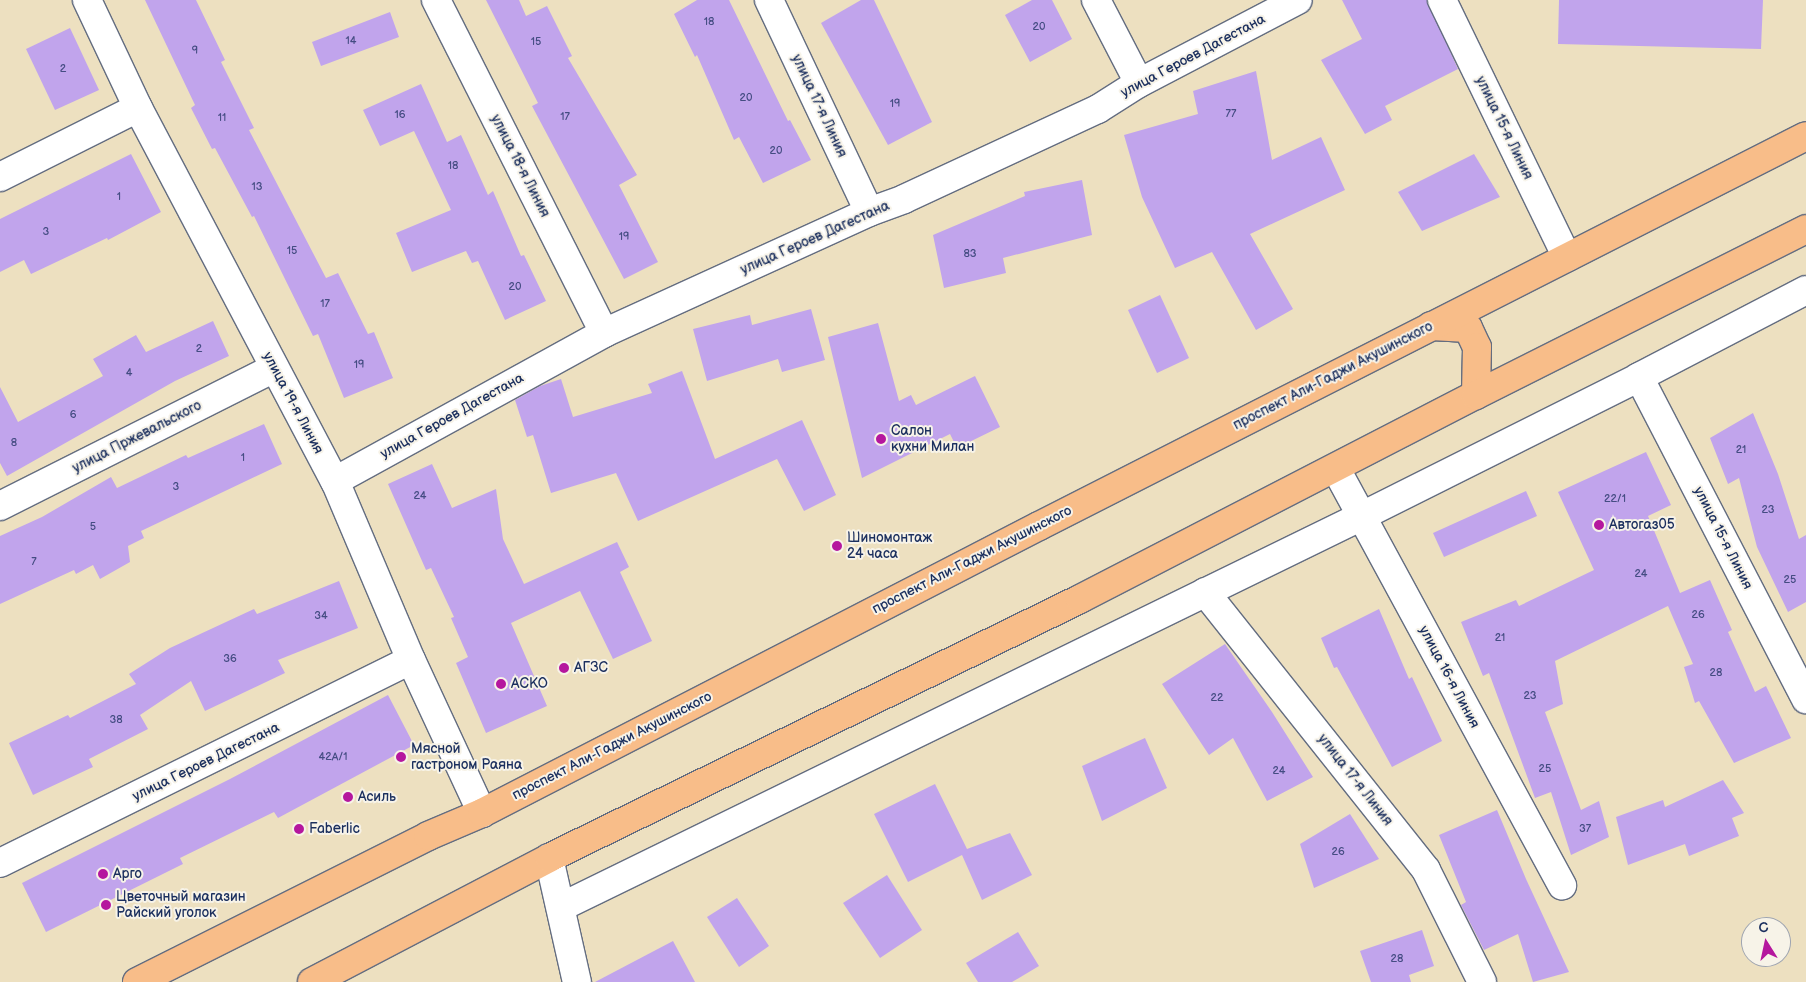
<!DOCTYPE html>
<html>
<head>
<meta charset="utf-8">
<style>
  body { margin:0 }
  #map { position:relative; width:1806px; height:982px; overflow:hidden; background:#ede0c0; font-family:"Balsamiq Sans",sans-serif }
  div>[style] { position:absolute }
  .building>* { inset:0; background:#c1a4ec }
  .roads { filter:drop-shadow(1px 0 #646d80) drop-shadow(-1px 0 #646d80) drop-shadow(0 1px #646d80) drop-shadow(0 -1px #646d80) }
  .minor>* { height:28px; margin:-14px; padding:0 14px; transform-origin:14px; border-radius:14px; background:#fff }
  .primary>* { height:28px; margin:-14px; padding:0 14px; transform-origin:14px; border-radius:14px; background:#f8bd89 }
  .dots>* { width:14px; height:14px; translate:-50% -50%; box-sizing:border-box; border:2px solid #f7f3e8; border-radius:50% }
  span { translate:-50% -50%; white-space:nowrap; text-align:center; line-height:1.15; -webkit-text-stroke:4px #f7f3e8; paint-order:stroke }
  .number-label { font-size:11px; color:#444c82 }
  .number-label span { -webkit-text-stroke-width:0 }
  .street-label { font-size:14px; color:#1b2f5e }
  .poi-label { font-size:14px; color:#1b2f5e }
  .left { translate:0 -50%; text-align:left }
  .north { position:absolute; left:1741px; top:917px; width:50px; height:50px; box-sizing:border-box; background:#f7f3e8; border:1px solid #9fa5b1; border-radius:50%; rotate:350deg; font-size:14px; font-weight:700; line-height:20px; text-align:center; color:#1b2f5e }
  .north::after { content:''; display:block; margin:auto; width:18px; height:22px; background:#b5179e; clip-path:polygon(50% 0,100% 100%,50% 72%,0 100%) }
</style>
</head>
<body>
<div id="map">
  <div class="building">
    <i style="clip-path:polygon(145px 0,196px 0,225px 60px,221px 62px,254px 128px,249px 130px,326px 278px,338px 273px,368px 334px,374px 332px,393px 378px,344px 398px,318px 334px,313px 336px,254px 216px,252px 217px,215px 148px,212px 149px,191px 108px,195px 105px)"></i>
    <i style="clip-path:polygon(486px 0,519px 0,526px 16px,547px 6px,572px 56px,568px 58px,637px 175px,619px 185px,658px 262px,624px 279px,532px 106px,538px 103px)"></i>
    <i style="clip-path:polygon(697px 0,729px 0,788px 121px,790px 120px,811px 160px,763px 183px,739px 137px,734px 140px,697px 55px,695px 57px,674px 14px)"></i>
    <i style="clip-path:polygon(861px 0,874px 0,932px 122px,888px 145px,821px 23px)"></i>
    <i style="clip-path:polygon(1032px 0,1052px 0,1072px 39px,1030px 62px,1005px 15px)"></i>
    <i style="clip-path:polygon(1342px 0,1427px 0,1458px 69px,1385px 106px,1392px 120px,1365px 134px,1321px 60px,1362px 39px)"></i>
    <i style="clip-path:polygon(1559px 0,1763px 0,1761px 49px,1558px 44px)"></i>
    <i style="clip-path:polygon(390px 12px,399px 37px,321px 66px,312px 42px)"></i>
    <i style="clip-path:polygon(70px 28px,99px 90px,55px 110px,26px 49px)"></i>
    <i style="clip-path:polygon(1256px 71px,1272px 160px,1321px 137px,1345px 190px,1250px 234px,1293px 309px,1256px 330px,1212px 252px,1175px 268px,1142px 197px,1124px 135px,1198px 114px,1193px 91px)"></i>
    <i style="clip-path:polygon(421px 84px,447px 142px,461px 135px,488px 195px,493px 191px,521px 256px,524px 255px,546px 301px,505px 320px,478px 261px,472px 263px,466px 251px,412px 272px,396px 233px,451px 210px,414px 131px,380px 146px,363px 110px)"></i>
    <i style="clip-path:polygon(131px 154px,161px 212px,108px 240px,107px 238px,31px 274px,24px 260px,0 272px,0 219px)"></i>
    <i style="clip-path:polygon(1474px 154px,1500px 197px,1422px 231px,1398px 192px)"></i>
    <i style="clip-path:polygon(1082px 180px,1092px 235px,1003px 258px,1006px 273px,944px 288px,933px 235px,1025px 196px,1024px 192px)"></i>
    <i style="clip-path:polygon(1160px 295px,1189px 358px,1157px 373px,1128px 310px)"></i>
    <i style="clip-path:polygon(811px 309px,825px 360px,782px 372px,778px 359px,707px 381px,693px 329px,750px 315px,752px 325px)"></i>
    <i style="clip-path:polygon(213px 321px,229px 356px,175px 381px,7px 476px,0 463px,0 387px,18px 422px,103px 376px,93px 359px,136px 335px,146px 352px)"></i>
    <i style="clip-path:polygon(878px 323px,899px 401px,911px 395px,916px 405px,975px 376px,1000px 427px,957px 448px,950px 434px,862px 478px,828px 337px)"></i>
    <i style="clip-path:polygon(682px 371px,715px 459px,802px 420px,836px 495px,804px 511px,777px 459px,638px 521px,616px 473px,551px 493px,533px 435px,527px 437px,515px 400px,540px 386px,561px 379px,573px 417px,652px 393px,648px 384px)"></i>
    <i style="clip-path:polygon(1753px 413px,1778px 474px,1799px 539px,1806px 535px,1806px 602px,1788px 612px,1757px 547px,1739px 478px,1728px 484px,1710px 438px)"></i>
    <i style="clip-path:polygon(264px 424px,282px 464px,141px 531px,144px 538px,128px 546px,130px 562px,100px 579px,93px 565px,76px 574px,74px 570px,0 604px,0 536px,42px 517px,111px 477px,117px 488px,186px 455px,188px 458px)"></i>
    <i style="clip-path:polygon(1646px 452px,1671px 505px,1648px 516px,1680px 593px,1710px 580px,1732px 630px,1728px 632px,1755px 692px,1766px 686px,1791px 738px,1734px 763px,1699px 701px,1695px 703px,1684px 667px,1693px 664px,1668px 606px,1555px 661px,1563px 704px,1545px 712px,1581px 810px,1599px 801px,1609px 837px,1571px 855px,1551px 792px,1535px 798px,1489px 673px,1483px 676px,1461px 622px,1516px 600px,1519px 606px,1594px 570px,1558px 492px)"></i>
    <i style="clip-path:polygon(432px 464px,452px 508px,496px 489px,503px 539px,524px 584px,617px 542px,629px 567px,620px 572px,652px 641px,613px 659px,580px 591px,511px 623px,547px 706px,486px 733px,456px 663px,468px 657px,451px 618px,454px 617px,431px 568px,426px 570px,388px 484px)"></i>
    <i style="clip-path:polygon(1526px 491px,1537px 516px,1444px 557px,1433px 533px)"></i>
    <i style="clip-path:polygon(339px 581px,358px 628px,278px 660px,285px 673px,205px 711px,191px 681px,140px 715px,148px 729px,89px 759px,93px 767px,33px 795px,9px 743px,68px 715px,70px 718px,136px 684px,129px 674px,170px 648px,254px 609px,257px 614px)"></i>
    <i style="clip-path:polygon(1379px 609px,1409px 679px,1412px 677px,1442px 741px,1392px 767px,1337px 667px,1334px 668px,1321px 638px)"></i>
    <i style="clip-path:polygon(1225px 644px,1272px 712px,1313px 777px,1267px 801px,1233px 738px,1209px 755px,1162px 684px)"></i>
    <i style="clip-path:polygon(388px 695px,414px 745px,278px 818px,274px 812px,180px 858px,183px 864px,46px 932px,22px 883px,230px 779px)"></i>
    <i style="clip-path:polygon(1145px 738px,1167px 788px,1102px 821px,1082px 766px)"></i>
    <i style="clip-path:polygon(1723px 780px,1744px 813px,1732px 818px,1739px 836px,1689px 856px,1685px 844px,1628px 865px,1616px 817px,1663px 800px,1665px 807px)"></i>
    <i style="clip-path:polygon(935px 784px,967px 849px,1010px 833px,1032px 875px,982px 900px,962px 855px,908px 882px,874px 814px)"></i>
    <i style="clip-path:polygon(1497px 810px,1526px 879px,1569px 972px,1533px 982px,1518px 934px,1484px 950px,1461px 905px,1466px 902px,1439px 835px)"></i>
    <i style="clip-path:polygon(1350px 814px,1379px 859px,1314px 888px,1300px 844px)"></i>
    <i style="clip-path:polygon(887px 875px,922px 930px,880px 958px,843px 903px)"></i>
    <i style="clip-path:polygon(737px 898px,769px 946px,739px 967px,707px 917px)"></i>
    <i style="clip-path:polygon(1422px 930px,1434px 966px,1409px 975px,1411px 982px,1371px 982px,1360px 951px)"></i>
    <i style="clip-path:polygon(1018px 932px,1039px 966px,1012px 982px,978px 982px,966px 963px)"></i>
    <i style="clip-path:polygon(673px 941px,695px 982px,595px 982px)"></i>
  </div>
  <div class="roads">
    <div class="minor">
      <i style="left:87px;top:0;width:119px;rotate:64.7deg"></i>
      <i style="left:138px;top:108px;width:422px;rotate:62.2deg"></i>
      <i style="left:335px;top:481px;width:194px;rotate:67deg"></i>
      <i style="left:411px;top:660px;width:169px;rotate:65.1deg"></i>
      <i style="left:436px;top:0;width:373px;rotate:63.2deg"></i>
      <i style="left:769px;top:0;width:234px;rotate:64.7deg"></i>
      <i style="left:1096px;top:0;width:93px;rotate:62.6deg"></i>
      <i style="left:1442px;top:0;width:286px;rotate:64.1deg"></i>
      <i style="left:0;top:177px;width:154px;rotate:-26.6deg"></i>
      <i style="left:1639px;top:377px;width:363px;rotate:62.6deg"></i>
      <i style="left:1336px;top:469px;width:474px;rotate:61.5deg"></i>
      <i style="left:335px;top:481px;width:307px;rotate:-28.8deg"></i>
      <i style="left:604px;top:333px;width:291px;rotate:-24.5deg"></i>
      <i style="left:869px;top:212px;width:37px;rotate:-20deg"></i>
      <i style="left:904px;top:199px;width:214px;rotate:-24.9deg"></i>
      <i style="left:1098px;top:109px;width:49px;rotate:-32.4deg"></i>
      <i style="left:1139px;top:83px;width:179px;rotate:-27.6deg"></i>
      <i style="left:0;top:506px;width:307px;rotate:-26.7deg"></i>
      <i style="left:1205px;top:592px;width:355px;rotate:51.5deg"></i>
      <i style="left:1426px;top:870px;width:125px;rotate:63.4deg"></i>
      <i style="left:549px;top:858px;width:127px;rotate:77.3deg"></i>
      <i style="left:0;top:863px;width:458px;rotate:-26.3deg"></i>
      <i style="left:561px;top:907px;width:891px;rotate:-26.02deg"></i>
      <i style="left:1362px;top:516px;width:310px;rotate:-26.6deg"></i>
      <i style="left:1639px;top:377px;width:188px;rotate:-27.5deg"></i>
    </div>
    <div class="primary">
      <i style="left:1431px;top:326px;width:37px;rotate:3deg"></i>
      <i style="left:1468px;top:328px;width:21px;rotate:65deg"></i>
      <i style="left:1477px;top:347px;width:48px;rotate:91.2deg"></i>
      <i style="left:137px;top:982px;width:326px;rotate:-26.6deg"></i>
      <i style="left:428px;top:836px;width:59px;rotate:-23.1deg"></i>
      <i style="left:482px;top:813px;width:627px;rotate:-27.26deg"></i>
      <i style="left:1039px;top:526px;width:860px;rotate:-26.95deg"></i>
      <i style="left:312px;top:982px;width:267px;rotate:-27.6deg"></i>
      <i style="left:549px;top:858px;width:591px;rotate:-26deg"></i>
      <i style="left:1080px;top:599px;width:445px;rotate:-27.3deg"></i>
      <i style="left:1476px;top:395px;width:369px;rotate:-26.7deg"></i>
    </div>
  </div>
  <div class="dots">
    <i style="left:881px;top:439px;background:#b5179e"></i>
    <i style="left:1599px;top:525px;background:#b5179e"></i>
    <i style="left:837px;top:546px;background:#b5179e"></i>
    <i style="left:564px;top:668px;background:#b5179e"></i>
    <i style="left:501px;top:684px;background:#b5179e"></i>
    <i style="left:401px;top:757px;background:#b5179e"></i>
    <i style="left:348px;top:797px;background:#b5179e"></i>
    <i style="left:299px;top:829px;background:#b5179e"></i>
    <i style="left:103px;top:874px;background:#b5179e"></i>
    <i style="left:106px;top:905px;background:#b5179e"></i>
  </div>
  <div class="number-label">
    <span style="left:709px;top:22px">18</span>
    <span style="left:1039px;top:27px">20</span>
    <span style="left:351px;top:41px">14</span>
    <span style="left:536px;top:42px">15</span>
    <span style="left:195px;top:51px">9</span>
    <span style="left:63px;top:69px">2</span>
    <span style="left:746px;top:98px">20</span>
    <span style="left:895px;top:104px">19</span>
    <span style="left:1231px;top:114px">77</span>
    <span style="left:400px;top:115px">16</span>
    <span style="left:565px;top:117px">17</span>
    <span style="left:222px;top:118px">11</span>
    <span style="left:776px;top:151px">20</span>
    <span style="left:453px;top:166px">18</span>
    <span style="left:257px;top:187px">13</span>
    <span style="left:119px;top:197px">1</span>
    <span style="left:46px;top:232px">3</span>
    <span style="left:624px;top:237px">19</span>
    <span style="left:292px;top:251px">15</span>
    <span style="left:970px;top:254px">83</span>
    <span style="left:515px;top:287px">20</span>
    <span style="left:325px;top:304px">17</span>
    <span style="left:199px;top:349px">2</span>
    <span style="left:359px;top:365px">19</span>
    <span style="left:129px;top:373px">4</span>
    <span style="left:73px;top:415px">6</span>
    <span style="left:14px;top:443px">8</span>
    <span style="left:1741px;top:450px">21</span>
    <span style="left:243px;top:458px">1</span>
    <span style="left:176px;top:487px">3</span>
    <span style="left:420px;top:496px">24</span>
    <span style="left:1615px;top:499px">22/1</span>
    <span style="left:1768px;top:510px">23</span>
    <span style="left:93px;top:527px">5</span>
    <span style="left:34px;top:562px">7</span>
    <span style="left:1641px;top:574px">24</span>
    <span style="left:1790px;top:580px">25</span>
    <span style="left:1698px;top:615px">26</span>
    <span style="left:321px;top:616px">34</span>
    <span style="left:1500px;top:638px">21</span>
    <span style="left:230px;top:659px">36</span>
    <span style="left:1716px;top:673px">28</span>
    <span style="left:1530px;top:696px">23</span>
    <span style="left:1217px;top:698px">22</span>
    <span style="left:116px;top:720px">38</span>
    <span style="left:333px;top:757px">42А/1</span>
    <span style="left:1545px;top:769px">25</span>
    <span style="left:1279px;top:771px">24</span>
    <span style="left:1585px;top:829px">37</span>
    <span style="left:1338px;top:852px">26</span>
    <span style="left:1397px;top:959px">28</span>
  </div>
  <div class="street-label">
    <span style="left:1193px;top:56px;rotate:-28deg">улица Героев Дагестана</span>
    <span style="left:819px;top:106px;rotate:65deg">улица 17-я Линия</span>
    <span style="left:1504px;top:128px;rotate:64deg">улица 15-я Линия</span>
    <span style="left:520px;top:166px;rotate:63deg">улица 18-я Линия</span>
    <span style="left:815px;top:238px;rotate:-24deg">улица Героев Дагестана</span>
    <span style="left:1333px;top:376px;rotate:-27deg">проспект Али-Гаджи Акушинского</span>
    <span style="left:293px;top:403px;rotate:62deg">улица 19-я Линия</span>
    <span style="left:452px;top:416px;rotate:-29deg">улица Героев Дагестана</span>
    <span style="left:137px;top:437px;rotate:-27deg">улица Пржевальского</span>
    <span style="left:1723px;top:538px;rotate:63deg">улица 15-я Линия</span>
    <span style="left:972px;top:560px;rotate:-27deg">проспект Али-Гаджи Акушинского</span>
    <span style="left:1449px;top:677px;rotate:62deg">улица 16-я Линия</span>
    <span style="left:612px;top:746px;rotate:-27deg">проспект Али-Гаджи Акушинского</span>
    <span style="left:206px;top:762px;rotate:-26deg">улица Героев Дагестана</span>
    <span style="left:1355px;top:780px;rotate:52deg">улица 17-я Линия</span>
  </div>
  <div class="poi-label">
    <span class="left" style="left:891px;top:439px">Салон<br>кухни Милан</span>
    <span class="left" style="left:1609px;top:525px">Автогаз05</span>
    <span class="left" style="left:847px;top:546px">Шиномонтаж<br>24 часа</span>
    <span class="left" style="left:574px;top:668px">АГЗС</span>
    <span class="left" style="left:511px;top:684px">АСКО</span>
    <span class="left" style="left:411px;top:757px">Мясной<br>гастроном Раяна</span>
    <span class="left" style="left:358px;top:797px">Асиль</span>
    <span class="left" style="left:309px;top:829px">Faberlic</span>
    <span class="left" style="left:113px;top:874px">Арго</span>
    <span class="left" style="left:116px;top:905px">Цветочный магазин<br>Райский уголок</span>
  </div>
  <div class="north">С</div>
</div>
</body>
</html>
